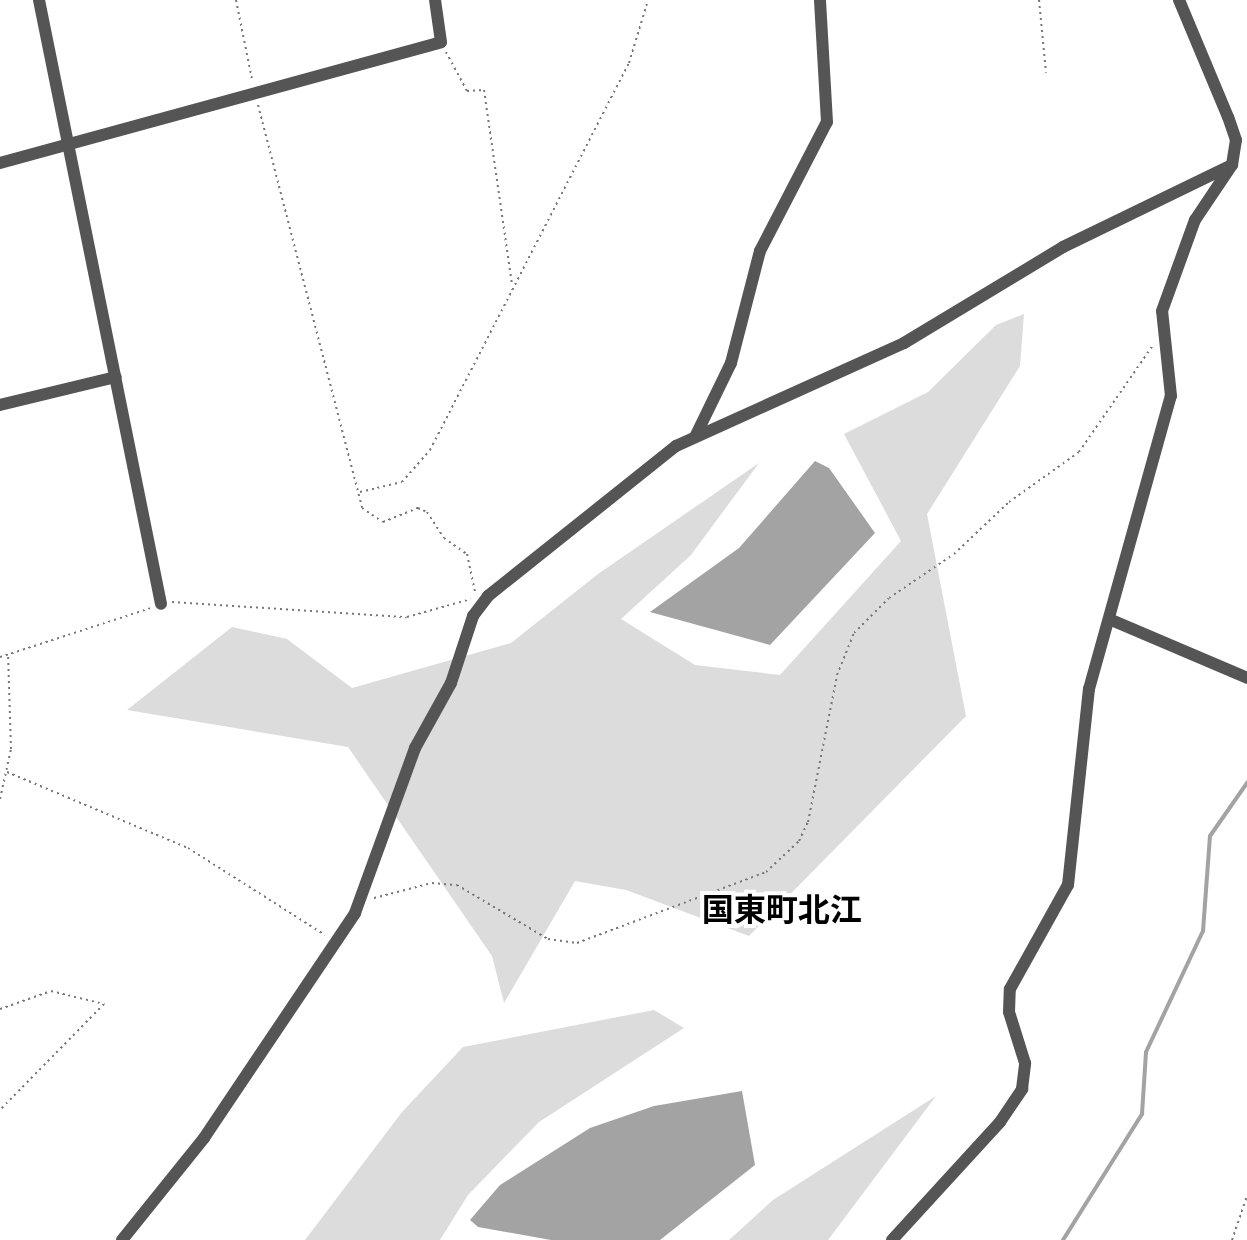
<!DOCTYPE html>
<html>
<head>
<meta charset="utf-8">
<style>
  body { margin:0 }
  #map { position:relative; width:1247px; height:1240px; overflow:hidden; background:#fff; font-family:"Sofia Sans Condensed","Noto Sans JP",sans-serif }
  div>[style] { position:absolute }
  .green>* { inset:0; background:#dcdcdc }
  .water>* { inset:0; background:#a3a3a3 }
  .stream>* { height:4px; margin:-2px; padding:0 2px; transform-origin:2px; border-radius:2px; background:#a3a3a3 }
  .path>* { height:2px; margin-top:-1px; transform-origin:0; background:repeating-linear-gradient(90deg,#777 0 2px,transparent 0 6px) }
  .minor>* { height:12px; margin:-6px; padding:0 6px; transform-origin:6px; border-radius:6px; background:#555 }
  span { translate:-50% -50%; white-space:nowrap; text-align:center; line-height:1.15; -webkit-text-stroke:8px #fff; paint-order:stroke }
  .quarter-label { font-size:32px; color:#000; font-weight:700 }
</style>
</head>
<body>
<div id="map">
  <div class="green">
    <i style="clip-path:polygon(1024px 314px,1020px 366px,927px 514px,966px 716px,749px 936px,626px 890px,575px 881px,504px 1003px,492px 956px,348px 747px,127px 710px,232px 627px,287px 639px,352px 688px,511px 643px,598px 574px,759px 463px,691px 555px,621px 619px,695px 665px,780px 675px,901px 541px,844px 434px,928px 392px,996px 325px)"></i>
    <i style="clip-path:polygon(654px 1010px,684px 1028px,539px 1122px,468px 1195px,440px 1240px,305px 1240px,402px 1112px,463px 1047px)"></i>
    <i style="clip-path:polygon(936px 1096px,828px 1240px,729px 1240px,773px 1200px)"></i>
  </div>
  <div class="water">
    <i style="clip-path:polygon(815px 461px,829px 468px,875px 533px,770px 645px,650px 612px,739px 548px)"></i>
    <i style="clip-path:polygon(742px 1091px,755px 1165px,660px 1240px,551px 1240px,478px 1227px,470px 1220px,500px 1185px,590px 1128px,654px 1106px)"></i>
  </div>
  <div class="stream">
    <i style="left:1063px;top:1240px;width:149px;rotate:-57.9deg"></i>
    <i style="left:1142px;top:1114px;width:62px;rotate:-86.3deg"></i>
    <i style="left:1146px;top:1052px;width:134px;rotate:-64.8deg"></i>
    <i style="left:1203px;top:931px;width:95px;rotate:-85.8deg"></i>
    <i style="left:1210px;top:836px;width:65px;rotate:-55.1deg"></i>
  </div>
  <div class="path">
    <i style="left:236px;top:0;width:81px;rotate:78.6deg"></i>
    <i style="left:1039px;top:0;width:73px;rotate:84.5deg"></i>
    <i style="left:446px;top:52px;width:44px;rotate:61.7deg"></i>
    <i style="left:467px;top:91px;width:17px;rotate:-3deg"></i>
    <i style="left:484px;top:90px;width:197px;rotate:81.8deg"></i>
    <i style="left:258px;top:105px;width:416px;rotate:75.5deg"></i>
    <i style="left:362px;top:508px;width:25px;rotate:34deg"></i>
    <i style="left:383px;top:522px;width:38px;rotate:-22deg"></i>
    <i style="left:418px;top:508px;width:10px;rotate:24deg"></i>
    <i style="left:427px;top:512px;width:31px;rotate:57deg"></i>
    <i style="left:444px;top:538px;width:28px;rotate:35deg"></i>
    <i style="left:467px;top:554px;width:39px;rotate:78deg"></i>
    <i style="left:360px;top:492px;width:43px;rotate:-13.4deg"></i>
    <i style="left:402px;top:482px;width:43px;rotate:-48.8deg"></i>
    <i style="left:430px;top:450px;width:435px;rotate:-62.8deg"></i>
    <i style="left:629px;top:63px;width:66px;rotate:-73.2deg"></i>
    <i style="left:172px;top:602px;width:235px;rotate:3.7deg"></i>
    <i style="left:407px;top:617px;width:66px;rotate:-15.7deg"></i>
    <i style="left:0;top:657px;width:159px;rotate:-18deg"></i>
    <i style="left:7px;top:772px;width:196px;rotate:22.8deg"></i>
    <i style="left:188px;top:848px;width:162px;rotate:32.4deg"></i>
    <i style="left:0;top:799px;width:51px;rotate:-77.6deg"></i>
    <i style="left:11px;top:749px;width:94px;rotate:-91.8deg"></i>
    <i style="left:374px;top:898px;width:60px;rotate:-14.5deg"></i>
    <i style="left:432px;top:883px;width:25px;rotate:5deg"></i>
    <i style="left:457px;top:885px;width:106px;rotate:30.7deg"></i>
    <i style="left:548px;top:939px;width:29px;rotate:8deg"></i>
    <i style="left:577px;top:943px;width:202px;rotate:-20.6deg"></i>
    <i style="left:766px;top:872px;width:45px;rotate:-43.2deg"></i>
    <i style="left:799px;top:841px;width:21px;rotate:-65deg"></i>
    <i style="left:808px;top:822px;width:150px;rotate:-78.8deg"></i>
    <i style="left:837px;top:675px;width:45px;rotate:-68deg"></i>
    <i style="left:854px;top:633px;width:49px;rotate:-45deg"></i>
    <i style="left:889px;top:598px;width:78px;rotate:-34.1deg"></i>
    <i style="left:954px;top:554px;width:76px;rotate:-43.4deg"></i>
    <i style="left:1009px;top:502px;width:86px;rotate:-35.5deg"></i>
    <i style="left:1079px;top:452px;width:130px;rotate:-55.3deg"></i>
    <i style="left:0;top:1009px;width:54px;rotate:-19.4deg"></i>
    <i style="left:51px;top:991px;width:55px;rotate:13.8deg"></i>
    <i style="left:104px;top:1004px;width:148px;rotate:134.5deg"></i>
    <i style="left:1232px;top:1240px;width:46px;rotate:-71.2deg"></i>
  </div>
  <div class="minor">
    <i style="left:39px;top:0;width:616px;rotate:78.58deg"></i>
    <i style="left:0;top:163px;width:457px;rotate:-15.3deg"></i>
    <i style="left:441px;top:42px;width:42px;rotate:-98.1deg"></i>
    <i style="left:0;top:405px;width:119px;rotate:-13.6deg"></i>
    <i style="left:696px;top:435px;width:80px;rotate:-64.1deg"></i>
    <i style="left:731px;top:363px;width:116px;rotate:-75.5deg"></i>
    <i style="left:760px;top:251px;width:145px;rotate:-62.6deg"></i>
    <i style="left:827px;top:122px;width:122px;rotate:-93.3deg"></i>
    <i style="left:1109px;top:619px;width:150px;rotate:23.1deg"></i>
    <i style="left:122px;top:1240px;width:131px;rotate:-51.2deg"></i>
    <i style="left:204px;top:1138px;width:271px;rotate:-56.1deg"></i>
    <i style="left:355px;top:913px;width:176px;rotate:-70deg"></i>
    <i style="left:415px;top:748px;width:74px;rotate:-61deg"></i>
    <i style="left:451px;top:683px;width:71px;rotate:-71.8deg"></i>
    <i style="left:473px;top:616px;width:25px;rotate:-53deg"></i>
    <i style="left:488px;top:596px;width:241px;rotate:-38.6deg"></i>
    <i style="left:676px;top:446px;width:250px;rotate:-24.3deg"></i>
    <i style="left:904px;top:343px;width:186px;rotate:-31.1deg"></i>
    <i style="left:1063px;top:247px;width:188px;rotate:-25.9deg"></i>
    <i style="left:892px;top:1240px;width:160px;rotate:-47.5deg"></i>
    <i style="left:1000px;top:1122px;width:40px;rotate:-56deg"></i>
    <i style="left:1022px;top:1089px;width:26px;rotate:-83deg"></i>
    <i style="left:1025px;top:1063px;width:53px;rotate:-107.4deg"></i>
    <i style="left:1009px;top:1012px;width:23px;rotate:-88deg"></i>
    <i style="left:1010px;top:989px;width:119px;rotate:-60.9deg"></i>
    <i style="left:1068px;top:885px;width:197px;rotate:-83.9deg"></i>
    <i style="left:1089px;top:689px;width:304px;rotate:-74.4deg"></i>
    <i style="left:1171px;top:396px;width:85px;rotate:-96deg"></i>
    <i style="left:1162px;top:311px;width:97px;rotate:-70.1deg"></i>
    <i style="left:1195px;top:220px;width:66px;rotate:-56.1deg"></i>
    <i style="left:1232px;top:165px;width:25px;rotate:-81deg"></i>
    <i style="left:1236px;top:140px;width:24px;rotate:-109deg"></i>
    <i style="left:1228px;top:117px;width:127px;rotate:-112.7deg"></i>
  </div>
  <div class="quarter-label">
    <span style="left:782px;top:912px">国東町北江</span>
  </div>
</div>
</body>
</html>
